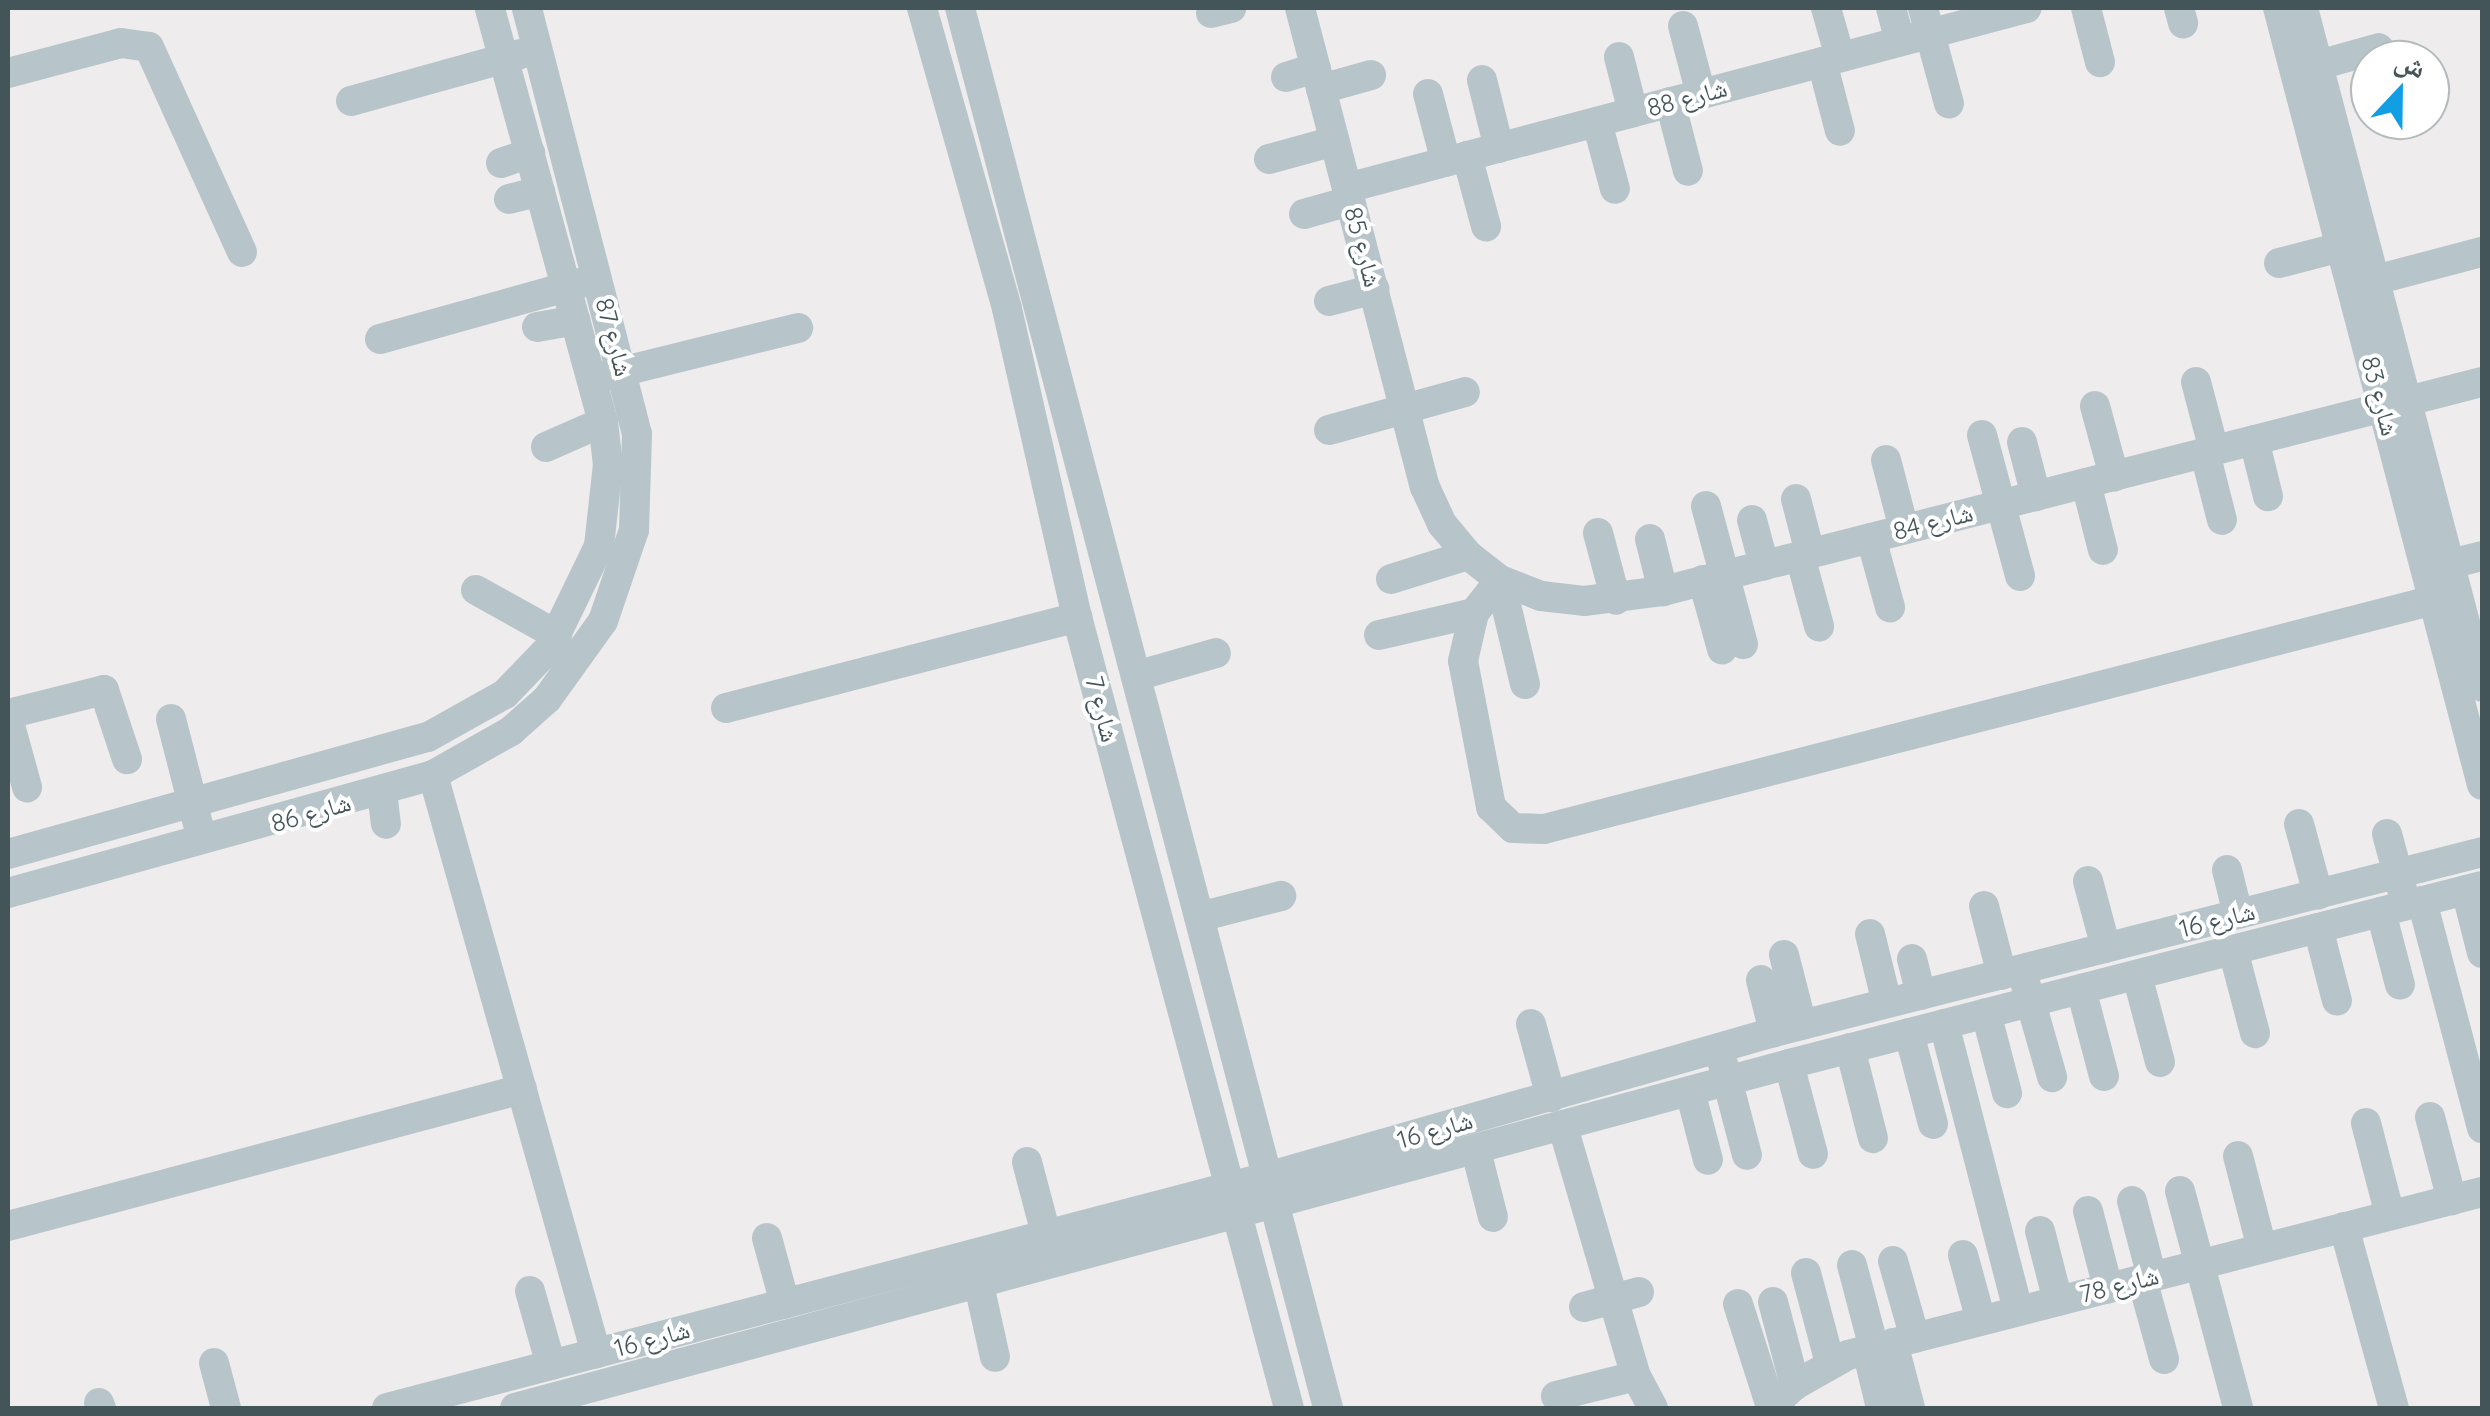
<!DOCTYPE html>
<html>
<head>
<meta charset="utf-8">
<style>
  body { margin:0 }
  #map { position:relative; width:2490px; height:1416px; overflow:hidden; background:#efeced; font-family:Quicksand,"Noto Naskh Arabic",sans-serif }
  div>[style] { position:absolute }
  .minor>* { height:30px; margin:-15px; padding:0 15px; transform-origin:15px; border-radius:15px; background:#b7c5ca }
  span { translate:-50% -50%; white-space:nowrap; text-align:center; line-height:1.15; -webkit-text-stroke:8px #fff; paint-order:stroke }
  .street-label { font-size:25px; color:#44555a }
  .frame { position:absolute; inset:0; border:10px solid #44555a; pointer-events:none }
  .north { position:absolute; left:2350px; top:40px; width:100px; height:100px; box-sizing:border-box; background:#fff; border:2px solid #b4bbbd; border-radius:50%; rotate:22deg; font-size:28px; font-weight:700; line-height:40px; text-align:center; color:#44555a }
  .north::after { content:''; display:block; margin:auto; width:35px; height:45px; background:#129ee3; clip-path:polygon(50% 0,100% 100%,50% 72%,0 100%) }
</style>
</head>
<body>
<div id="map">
  <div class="minor">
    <i style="left:922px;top:8px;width:313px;rotate:74.2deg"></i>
    <i style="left:1007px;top:309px;width:316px;rotate:77.2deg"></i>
    <i style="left:1077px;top:617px;width:819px;rotate:75deg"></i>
    <i style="left:960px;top:8px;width:1448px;rotate:75.27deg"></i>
    <i style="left:1300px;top:8px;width:495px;rotate:75.4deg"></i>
    <i style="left:1425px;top:487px;width:41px;rotate:65.3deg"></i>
    <i style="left:1442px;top:524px;width:40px;rotate:50deg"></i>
    <i style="left:1468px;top:555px;width:41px;rotate:38deg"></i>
    <i style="left:1500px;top:580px;width:44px;rotate:21.3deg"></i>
    <i style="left:1541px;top:596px;width:43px;rotate:6.6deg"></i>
    <i style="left:1584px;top:601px;width:80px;rotate:-7.2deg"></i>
    <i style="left:1663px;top:591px;width:845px;rotate:-14.32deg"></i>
    <i style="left:1826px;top:8px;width:51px;rotate:74.1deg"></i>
    <i style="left:1891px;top:8px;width:34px;rotate:75deg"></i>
    <i style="left:1923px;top:8px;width:99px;rotate:74.8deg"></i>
    <i style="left:2086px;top:8px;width:56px;rotate:75.5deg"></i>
    <i style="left:2179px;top:8px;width:16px;rotate:75deg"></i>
    <i style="left:2278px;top:8px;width:803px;rotate:75.29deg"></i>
    <i style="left:2303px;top:8px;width:702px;rotate:75.23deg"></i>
    <i style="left:1211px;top:13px;width:21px;rotate:-14deg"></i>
    <i style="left:1683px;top:26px;width:70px;rotate:75.2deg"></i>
    <i style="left:1619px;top:57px;width:57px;rotate:75.7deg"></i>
    <i style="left:1822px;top:62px;width:71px;rotate:75.4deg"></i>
    <i style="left:2319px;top:65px;width:62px;rotate:-15.8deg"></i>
    <i style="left:8px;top:73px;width:117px;rotate:-14.9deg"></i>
    <i style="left:121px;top:43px;width:28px;rotate:8deg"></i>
    <i style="left:149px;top:47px;width:225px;rotate:65.6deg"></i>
    <i style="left:1286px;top:77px;width:31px;rotate:-17deg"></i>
    <i style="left:1482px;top:80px;width:70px;rotate:76deg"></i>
    <i style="left:1321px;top:89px;width:52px;rotate:-15.6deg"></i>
    <i style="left:1428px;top:94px;width:70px;rotate:75.2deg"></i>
    <i style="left:351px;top:101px;width:176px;rotate:-15.5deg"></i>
    <i style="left:1670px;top:102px;width:71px;rotate:75.4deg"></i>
    <i style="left:1597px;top:122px;width:69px;rotate:75deg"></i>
    <i style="left:1467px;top:156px;width:73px;rotate:74.8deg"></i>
    <i style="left:1269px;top:159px;width:68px;rotate:-15.3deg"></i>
    <i style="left:501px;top:163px;width:31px;rotate:-19deg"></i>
    <i style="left:1347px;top:188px;width:703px;rotate:-14.83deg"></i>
    <i style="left:509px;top:199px;width:32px;rotate:-14deg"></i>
    <i style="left:1304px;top:214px;width:48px;rotate:-15.8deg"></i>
    <i style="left:2279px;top:263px;width:64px;rotate:-14.5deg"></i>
    <i style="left:2375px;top:280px;width:111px;rotate:-14.7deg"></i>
    <i style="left:1329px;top:301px;width:47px;rotate:-14.9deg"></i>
    <i style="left:537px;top:327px;width:39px;rotate:-10deg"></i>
    <i style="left:380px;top:339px;width:212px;rotate:-15.6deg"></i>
    <i style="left:604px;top:376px;width:200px;rotate:-13.9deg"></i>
    <i style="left:2196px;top:382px;width:70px;rotate:75.2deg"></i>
    <i style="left:2095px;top:406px;width:73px;rotate:74.8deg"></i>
    <i style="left:1329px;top:430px;width:141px;rotate:-15.6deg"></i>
    <i style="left:1982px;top:435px;width:146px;rotate:74.9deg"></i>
    <i style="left:2254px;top:440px;width:58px;rotate:76deg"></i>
    <i style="left:2022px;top:442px;width:56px;rotate:75.5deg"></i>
    <i style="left:546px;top:447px;width:62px;rotate:-23.7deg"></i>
    <i style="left:2205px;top:453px;width:69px;rotate:75.8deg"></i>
    <i style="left:1886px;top:460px;width:71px;rotate:75.4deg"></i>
    <i style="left:2086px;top:483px;width:69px;rotate:75.8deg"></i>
    <i style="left:1796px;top:499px;width:56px;rotate:75.5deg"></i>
    <i style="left:1706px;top:506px;width:143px;rotate:75deg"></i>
    <i style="left:1752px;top:520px;width:47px;rotate:75.1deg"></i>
    <i style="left:1598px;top:533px;width:69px;rotate:75deg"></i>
    <i style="left:1871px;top:538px;width:72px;rotate:74.6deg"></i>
    <i style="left:1650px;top:539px;width:54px;rotate:76deg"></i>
    <i style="left:1800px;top:556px;width:73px;rotate:74.8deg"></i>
    <i style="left:2450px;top:564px;width:33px;rotate:-14deg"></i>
    <i style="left:1391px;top:579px;width:81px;rotate:-17.3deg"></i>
    <i style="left:1500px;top:580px;width:42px;rotate:128.2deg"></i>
    <i style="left:1474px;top:613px;width:49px;rotate:102.9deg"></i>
    <i style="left:1463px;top:661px;width:149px;rotate:79.1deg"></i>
    <i style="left:1491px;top:807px;width:30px;rotate:44deg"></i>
    <i style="left:1513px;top:828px;width:31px;rotate:2deg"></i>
    <i style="left:1544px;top:829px;width:919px;rotate:-14.43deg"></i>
    <i style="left:1500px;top:580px;width:107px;rotate:76.5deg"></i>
    <i style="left:1703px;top:580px;width:72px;rotate:74.6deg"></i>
    <i style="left:476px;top:590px;width:93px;rotate:29.1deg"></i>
    <i style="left:1379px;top:635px;width:98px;rotate:-13deg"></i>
    <i style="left:1136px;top:676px;width:83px;rotate:-16deg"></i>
    <i style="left:726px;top:708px;width:363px;rotate:-14.5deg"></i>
    <i style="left:8px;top:714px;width:99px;rotate:-14deg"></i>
    <i style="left:104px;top:690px;width:73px;rotate:71.6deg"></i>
    <i style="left:8px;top:718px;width:72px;rotate:74.6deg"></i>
    <i style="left:171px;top:719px;width:108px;rotate:75.6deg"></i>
    <i style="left:433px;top:775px;width:601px;rotate:74.25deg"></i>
    <i style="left:382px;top:792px;width:32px;rotate:83deg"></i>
    <i style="left:2299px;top:824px;width:73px;rotate:74.8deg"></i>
    <i style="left:2387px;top:834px;width:61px;rotate:74.8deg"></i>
    <i style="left:8px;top:854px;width:436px;rotate:-15.6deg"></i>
    <i style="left:428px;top:737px;width:88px;rotate:-29.2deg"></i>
    <i style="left:505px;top:694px;width:65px;rotate:-46.2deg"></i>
    <i style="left:550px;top:647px;width:112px;rotate:-64.1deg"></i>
    <i style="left:599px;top:546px;width:81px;rotate:-83.7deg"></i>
    <i style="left:608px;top:465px;width:43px;rotate:-96.6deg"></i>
    <i style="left:603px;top:422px;width:429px;rotate:-105.3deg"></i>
    <i style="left:2227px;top:870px;width:45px;rotate:76deg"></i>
    <i style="left:2088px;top:881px;width:69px;rotate:75deg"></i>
    <i style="left:2466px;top:890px;width:65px;rotate:75.7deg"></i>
    <i style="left:8px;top:893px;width:441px;rotate:-15.5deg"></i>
    <i style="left:433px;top:775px;width:90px;rotate:-29.4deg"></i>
    <i style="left:511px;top:731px;width:48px;rotate:-41.6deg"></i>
    <i style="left:547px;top:699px;width:96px;rotate:-54.3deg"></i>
    <i style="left:603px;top:621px;width:96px;rotate:-71.2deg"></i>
    <i style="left:634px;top:530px;width:96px;rotate:-88.2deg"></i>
    <i style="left:637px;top:434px;width:440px;rotate:-104.5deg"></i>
    <i style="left:2422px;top:901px;width:235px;rotate:75.2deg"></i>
    <i style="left:1984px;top:906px;width:71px;rotate:75.4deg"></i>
    <i style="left:2381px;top:912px;width:75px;rotate:75.4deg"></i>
    <i style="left:1199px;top:917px;width:85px;rotate:-14.4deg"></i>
    <i style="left:2318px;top:928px;width:75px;rotate:75.4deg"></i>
    <i style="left:1870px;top:934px;width:71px;rotate:76.2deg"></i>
    <i style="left:2233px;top:950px;width:86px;rotate:75.2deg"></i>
    <i style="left:1784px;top:955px;width:72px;rotate:75.6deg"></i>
    <i style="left:1912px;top:959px;width:37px;rotate:76deg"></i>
    <i style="left:2137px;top:975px;width:90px;rotate:75.2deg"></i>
    <i style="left:1761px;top:980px;width:54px;rotate:76deg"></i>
    <i style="left:2025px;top:982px;width:99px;rotate:74.1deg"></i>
    <i style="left:2081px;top:989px;width:90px;rotate:75.2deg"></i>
    <i style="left:1986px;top:1013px;width:83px;rotate:75.3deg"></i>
    <i style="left:1531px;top:1024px;width:76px;rotate:74.7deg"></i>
    <i style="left:1944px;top:1024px;width:296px;rotate:75.5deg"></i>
    <i style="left:1909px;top:1033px;width:94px;rotate:75.2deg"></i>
    <i style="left:1850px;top:1048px;width:93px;rotate:75.7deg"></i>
    <i style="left:1722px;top:1060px;width:98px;rotate:75.3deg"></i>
    <i style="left:1789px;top:1064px;width:93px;rotate:75.1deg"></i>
    <i style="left:1690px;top:1091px;width:71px;rotate:75.4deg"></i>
    <i style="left:2430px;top:1117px;width:86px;rotate:75.2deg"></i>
    <i style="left:2366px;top:1123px;width:95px;rotate:75.4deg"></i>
    <i style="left:1563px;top:1127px;width:259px;rotate:73.7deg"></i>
    <i style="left:1636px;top:1376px;width:36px;rotate:62deg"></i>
    <i style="left:1476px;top:1151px;width:68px;rotate:75.6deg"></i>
    <i style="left:2238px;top:1156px;width:95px;rotate:75.4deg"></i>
    <i style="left:1027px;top:1162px;width:94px;rotate:75.2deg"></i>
    <i style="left:2180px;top:1191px;width:225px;rotate:75deg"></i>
    <i style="left:2132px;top:1201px;width:79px;rotate:75.3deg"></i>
    <i style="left:2088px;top:1211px;width:80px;rotate:75.4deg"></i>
    <i style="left:8px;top:1226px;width:532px;rotate:-14.92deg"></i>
    <i style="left:2344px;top:1227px;width:188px;rotate:74.6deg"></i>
    <i style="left:2040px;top:1231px;width:72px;rotate:75.6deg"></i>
    <i style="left:767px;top:1238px;width:68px;rotate:74.7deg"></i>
    <i style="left:1963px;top:1255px;width:68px;rotate:74.7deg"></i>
    <i style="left:1893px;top:1261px;width:80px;rotate:74.1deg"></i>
    <i style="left:1852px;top:1265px;width:86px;rotate:75.2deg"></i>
    <i style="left:975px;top:1267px;width:92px;rotate:77.5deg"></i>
    <i style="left:1806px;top:1273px;width:93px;rotate:75.1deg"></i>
    <i style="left:2142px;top:1279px;width:83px;rotate:74.6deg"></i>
    <i style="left:530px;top:1291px;width:77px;rotate:74.2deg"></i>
    <i style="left:1773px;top:1302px;width:86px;rotate:75.2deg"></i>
    <i style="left:1738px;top:1304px;width:108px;rotate:72.2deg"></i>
    <i style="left:1584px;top:1307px;width:57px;rotate:-15.3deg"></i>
    <i style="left:1893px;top:1343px;width:67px;rotate:75.3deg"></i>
    <i style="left:1867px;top:1350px;width:60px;rotate:76.4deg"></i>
    <i style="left:214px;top:1363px;width:47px;rotate:75.1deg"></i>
    <i style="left:1556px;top:1396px;width:82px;rotate:-14deg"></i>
    <i style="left:99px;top:1403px;width:5px;rotate:68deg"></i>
    <i style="left:387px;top:1408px;width:910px;rotate:-14.71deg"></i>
    <i style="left:1267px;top:1177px;width:527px;rotate:-15.96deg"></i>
    <i style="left:1774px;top:1032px;width:731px;rotate:-14.26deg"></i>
    <i style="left:515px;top:1408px;width:1320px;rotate:-15.11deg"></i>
    <i style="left:1789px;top:1064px;width:715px;rotate:-14.41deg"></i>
    <i style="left:1770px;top:1408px;width:34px;rotate:-43deg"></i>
    <i style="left:1795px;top:1385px;width:61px;rotate:-29.5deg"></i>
    <i style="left:1848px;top:1355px;width:655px;rotate:-14.42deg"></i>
  </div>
  <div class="street-label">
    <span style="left:1687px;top:98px;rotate:-15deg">شارع 88</span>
    <span style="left:1363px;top:247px;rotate:75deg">شارع 85</span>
    <span style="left:614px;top:337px;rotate:75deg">شارع 87</span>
    <span style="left:2380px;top:396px;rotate:75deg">شارع 83</span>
    <span style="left:1933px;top:522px;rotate:-14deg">شارع 84</span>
    <span style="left:1102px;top:709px;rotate:75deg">شارع 7</span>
    <span style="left:311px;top:813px;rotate:-16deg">شارع 86</span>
    <span style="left:2217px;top:920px;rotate:-14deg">شارع 16</span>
    <span style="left:1435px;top:1130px;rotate:-16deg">شارع 16</span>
    <span style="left:2119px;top:1285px;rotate:-14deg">شارع 78</span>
    <span style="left:652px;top:1339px;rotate:-15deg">شارع 16</span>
  </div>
  <div class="frame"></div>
  <div class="north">ش</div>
</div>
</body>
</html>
